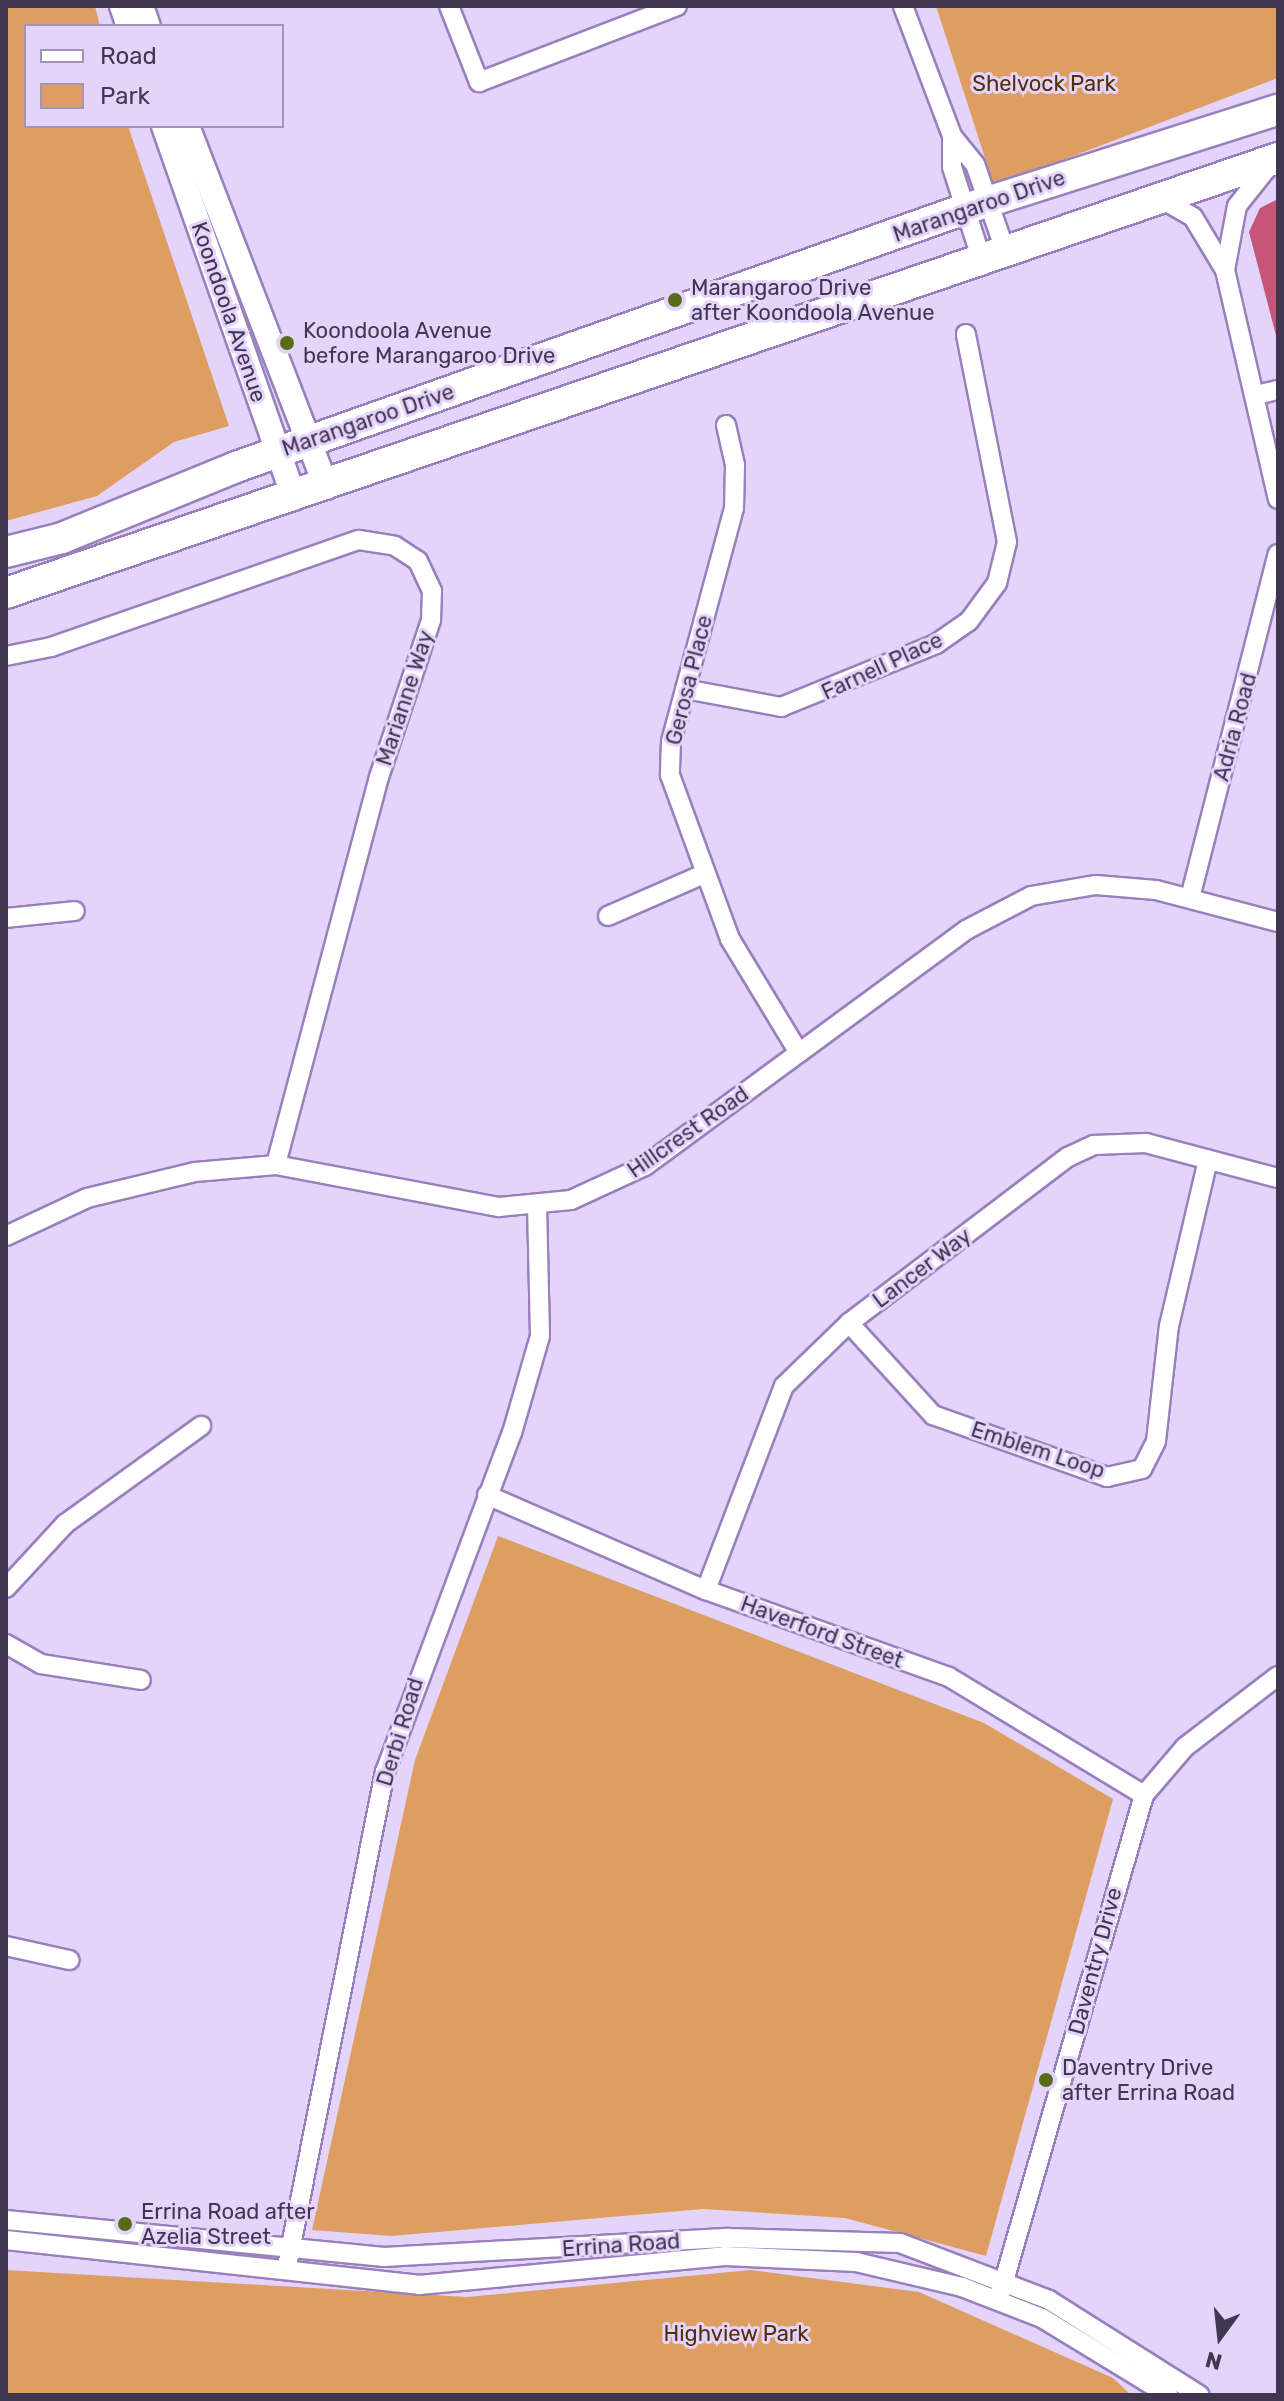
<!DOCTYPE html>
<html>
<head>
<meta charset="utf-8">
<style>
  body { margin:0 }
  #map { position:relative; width:1284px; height:2401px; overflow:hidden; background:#e4d4fb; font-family:Rubik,sans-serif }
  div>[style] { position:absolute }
  .green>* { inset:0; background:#de9e62 }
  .water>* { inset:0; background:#c65678 }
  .roads { filter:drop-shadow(2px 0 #9980bc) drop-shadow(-2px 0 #9980bc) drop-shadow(0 2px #9980bc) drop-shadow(0 -2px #9980bc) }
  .minor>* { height:18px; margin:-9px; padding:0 9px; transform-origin:9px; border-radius:9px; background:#fff }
  .tertiary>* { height:24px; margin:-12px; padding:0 12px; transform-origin:12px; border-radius:12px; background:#fff }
  .primary>* { height:30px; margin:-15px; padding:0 15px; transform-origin:15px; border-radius:15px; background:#fff }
  .dots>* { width:22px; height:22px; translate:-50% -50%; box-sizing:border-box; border:4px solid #e4d4fb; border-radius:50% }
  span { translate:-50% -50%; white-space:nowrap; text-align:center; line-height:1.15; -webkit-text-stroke:6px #e4d4fb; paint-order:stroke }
  .park-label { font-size:22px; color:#512f09 }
  .street-label { font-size:22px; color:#413650 }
  .poi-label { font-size:22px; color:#413650 }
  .left { translate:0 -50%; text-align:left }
  .frame { position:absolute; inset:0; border:8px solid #413650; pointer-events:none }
  .legend { position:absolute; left:24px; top:24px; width:260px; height:104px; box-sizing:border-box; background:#e4d4fb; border:2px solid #a395b7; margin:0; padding:10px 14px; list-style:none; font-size:24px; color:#413650 }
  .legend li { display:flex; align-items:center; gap:16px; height:40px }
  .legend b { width:40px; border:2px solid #a395b7 }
  .north { position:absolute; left:1180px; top:2297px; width:80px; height:80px; -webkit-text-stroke:6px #e4d4fb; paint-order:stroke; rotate:195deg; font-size:22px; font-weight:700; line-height:32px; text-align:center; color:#413650 }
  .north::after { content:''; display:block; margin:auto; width:28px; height:36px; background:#413650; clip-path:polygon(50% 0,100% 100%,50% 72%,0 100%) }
</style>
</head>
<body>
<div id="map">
  <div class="green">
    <i style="clip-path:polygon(6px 6px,95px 6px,100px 26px,26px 26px,26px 126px,128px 126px,229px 426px,174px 442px,97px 496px,6px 521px)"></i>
    <i style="clip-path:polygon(936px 6px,1278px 6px,1278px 78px,994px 186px)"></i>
    <i style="clip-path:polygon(498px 1536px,984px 1723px,1113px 1799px,986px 2256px,845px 2218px,703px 2209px,391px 2236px,312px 2230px,415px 1760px)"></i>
    <i style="clip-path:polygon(6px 2270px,467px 2297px,751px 2270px,919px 2292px,1113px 2378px,1131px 2395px,6px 2395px)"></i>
  </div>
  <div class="water">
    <i style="clip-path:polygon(1278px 199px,1278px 343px,1249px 232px,1260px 208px)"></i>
  </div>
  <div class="roads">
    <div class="minor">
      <i style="left:449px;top:6px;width:82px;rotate:68.5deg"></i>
      <i style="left:479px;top:82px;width:212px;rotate:-21deg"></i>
      <i style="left:903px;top:6px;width:139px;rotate:69.3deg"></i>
      <i style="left:952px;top:136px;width:36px;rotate:51deg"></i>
      <i style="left:975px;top:164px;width:94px;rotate:70.8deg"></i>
      <i style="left:952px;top:136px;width:31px;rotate:90deg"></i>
      <i style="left:952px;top:167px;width:99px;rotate:72.3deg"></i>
      <i style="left:1158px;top:197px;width:40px;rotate:29.7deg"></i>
      <i style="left:1193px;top:217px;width:62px;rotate:58.9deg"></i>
      <i style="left:1225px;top:270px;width:235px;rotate:77deg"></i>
      <i style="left:1225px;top:270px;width:65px;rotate:-79.4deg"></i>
      <i style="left:1237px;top:206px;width:56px;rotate:-51.5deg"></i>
      <i style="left:1256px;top:395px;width:23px;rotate:-13deg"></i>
      <i style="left:726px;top:425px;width:41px;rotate:77.3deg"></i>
      <i style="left:735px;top:465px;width:43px;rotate:91.3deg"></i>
      <i style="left:734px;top:508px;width:241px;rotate:105.1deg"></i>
      <i style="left:671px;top:741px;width:34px;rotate:92deg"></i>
      <i style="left:670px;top:775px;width:175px;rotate:69.9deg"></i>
      <i style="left:730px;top:939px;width:133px;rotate:58.8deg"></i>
      <i style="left:6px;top:656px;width:46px;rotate:-11.3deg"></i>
      <i style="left:51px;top:647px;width:326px;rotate:-19.2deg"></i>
      <i style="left:359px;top:540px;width:36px;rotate:9deg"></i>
      <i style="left:395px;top:546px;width:27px;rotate:33deg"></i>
      <i style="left:418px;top:561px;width:33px;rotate:65deg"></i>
      <i style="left:432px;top:591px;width:29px;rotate:92deg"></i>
      <i style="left:431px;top:620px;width:165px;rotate:108.3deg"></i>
      <i style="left:379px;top:777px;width:401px;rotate:104.9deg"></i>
      <i style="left:685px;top:689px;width:98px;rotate:10.6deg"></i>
      <i style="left:781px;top:707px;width:167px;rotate:-22.1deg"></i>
      <i style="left:936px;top:644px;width:40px;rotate:-34.9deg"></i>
      <i style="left:969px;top:621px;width:47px;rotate:-53.6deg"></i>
      <i style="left:997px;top:583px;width:42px;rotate:-76.3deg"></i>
      <i style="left:1007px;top:542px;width:212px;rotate:-101.2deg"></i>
      <i style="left:1190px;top:898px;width:355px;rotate:-75.7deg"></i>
      <i style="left:608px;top:916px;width:105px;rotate:-23.6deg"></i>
      <i style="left:6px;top:918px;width:69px;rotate:-5.8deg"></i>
      <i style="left:6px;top:1236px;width:89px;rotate:-25.1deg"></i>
      <i style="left:87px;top:1198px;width:111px;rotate:-13.5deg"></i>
      <i style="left:195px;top:1172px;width:81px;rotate:-4.9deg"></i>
      <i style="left:276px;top:1165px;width:227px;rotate:10.7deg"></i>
      <i style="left:499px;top:1207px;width:72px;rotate:-5.6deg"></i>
      <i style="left:571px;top:1200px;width:81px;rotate:-24.7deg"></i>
      <i style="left:645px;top:1166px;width:398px;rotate:-36.3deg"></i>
      <i style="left:966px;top:930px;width:73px;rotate:-27.6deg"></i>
      <i style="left:1031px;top:896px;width:66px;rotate:-9.6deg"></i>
      <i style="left:1096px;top:885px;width:60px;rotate:4.8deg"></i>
      <i style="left:1156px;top:890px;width:126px;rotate:14.7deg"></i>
      <i style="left:849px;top:1323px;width:125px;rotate:47.6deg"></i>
      <i style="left:933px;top:1415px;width:185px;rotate:19.6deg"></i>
      <i style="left:1107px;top:1477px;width:36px;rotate:-13deg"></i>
      <i style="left:1142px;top:1469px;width:31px;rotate:-63deg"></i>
      <i style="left:1156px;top:1441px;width:116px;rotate:-83.6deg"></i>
      <i style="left:1169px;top:1326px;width:171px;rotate:-76.8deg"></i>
      <i style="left:487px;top:1495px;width:239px;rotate:23.5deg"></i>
      <i style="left:706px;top:1590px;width:258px;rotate:19.7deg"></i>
      <i style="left:949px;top:1677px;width:228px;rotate:31.2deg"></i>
      <i style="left:6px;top:1588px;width:87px;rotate:-47.3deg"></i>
      <i style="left:65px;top:1524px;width:168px;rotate:-35.8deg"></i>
      <i style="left:706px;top:1590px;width:218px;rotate:-69.1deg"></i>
      <i style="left:784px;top:1386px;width:91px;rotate:-44.1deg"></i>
      <i style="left:849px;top:1323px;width:275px;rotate:-37.2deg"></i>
      <i style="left:1068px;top:1157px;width:29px;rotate:-25deg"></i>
      <i style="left:1094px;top:1145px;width:52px;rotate:-2.2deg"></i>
      <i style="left:1146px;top:1143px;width:137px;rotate:14.9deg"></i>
      <i style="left:6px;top:1644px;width:40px;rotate:29.7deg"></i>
      <i style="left:41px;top:1664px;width:101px;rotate:9.1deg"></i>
      <i style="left:6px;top:1946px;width:65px;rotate:12.5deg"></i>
      <i style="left:6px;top:2220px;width:380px;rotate:5.6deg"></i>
      <i style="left:384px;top:2257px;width:345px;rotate:-3.2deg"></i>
      <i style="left:728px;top:2238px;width:172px;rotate:1.7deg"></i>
      <i style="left:900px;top:2243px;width:160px;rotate:20.9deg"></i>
      <i style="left:1049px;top:2300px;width:178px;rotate:32.3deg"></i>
      <i style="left:6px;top:2240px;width:415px;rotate:6.2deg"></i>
      <i style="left:419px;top:2285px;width:307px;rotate:-5.4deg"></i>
      <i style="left:725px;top:2256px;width:131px;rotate:2.6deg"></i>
      <i style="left:856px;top:2262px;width:109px;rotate:13.3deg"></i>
      <i style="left:962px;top:2287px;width:86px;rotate:21.2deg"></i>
      <i style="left:1042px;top:2318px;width:148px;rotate:31.4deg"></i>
      <i style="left:288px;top:2261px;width:499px;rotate:-78.8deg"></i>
      <i style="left:385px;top:1772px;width:362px;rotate:-69.5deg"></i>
      <i style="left:512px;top:1433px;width:101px;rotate:-73.9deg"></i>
      <i style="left:540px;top:1336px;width:131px;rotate:-91.3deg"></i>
      <i style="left:1000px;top:2295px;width:520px;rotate:-73.93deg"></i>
      <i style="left:1144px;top:1795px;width:63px;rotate:-49.5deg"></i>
      <i style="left:1185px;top:1747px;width:117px;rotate:-37.4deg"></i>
    </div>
    <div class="tertiary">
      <i style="left:122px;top:6px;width:21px;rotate:71deg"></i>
      <i style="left:141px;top:6px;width:21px;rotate:71deg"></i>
      <i style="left:164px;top:126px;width:394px;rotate:70.7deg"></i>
      <i style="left:187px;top:126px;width:387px;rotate:68.9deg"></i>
    </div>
    <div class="primary">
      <i style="left:6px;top:552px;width:58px;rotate:-14deg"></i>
      <i style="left:62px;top:538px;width:188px;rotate:-22.2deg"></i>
      <i style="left:236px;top:467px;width:773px;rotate:-19.49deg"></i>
      <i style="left:965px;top:209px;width:328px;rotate:-17.6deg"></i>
      <i style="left:6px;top:593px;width:1344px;rotate:-18.88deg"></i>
    </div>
  </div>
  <div class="dots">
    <i style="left:675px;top:300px;background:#566c1a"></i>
    <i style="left:287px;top:343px;background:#566c1a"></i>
    <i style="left:1046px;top:2080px;background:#566c1a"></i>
    <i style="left:125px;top:2224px;background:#566c1a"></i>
  </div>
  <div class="park-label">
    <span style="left:1044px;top:84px">Shelvock Park</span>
    <span style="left:736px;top:2334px">Highview Park</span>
  </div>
  <div class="street-label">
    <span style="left:979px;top:206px;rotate:-19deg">Marangaroo Drive</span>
    <span style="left:229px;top:312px;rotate:71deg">Koondoola Avenue</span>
    <span style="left:368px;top:420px;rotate:-19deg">Marangaroo Drive</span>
    <span style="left:882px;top:666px;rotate:-25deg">Farnell Place</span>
    <span style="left:689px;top:680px;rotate:-76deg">Gerosa Place</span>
    <span style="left:405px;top:698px;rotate:-72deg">Marianne Way</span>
    <span style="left:1235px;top:727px;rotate:-75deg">Adria Road</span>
    <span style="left:688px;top:1132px;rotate:-35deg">Hillcrest Road</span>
    <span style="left:922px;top:1268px;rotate:-37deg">Lancer Way</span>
    <span style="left:1038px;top:1450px;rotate:18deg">Emblem Loop</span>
    <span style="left:822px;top:1632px;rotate:20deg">Haverford Street</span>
    <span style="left:400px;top:1732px;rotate:-73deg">Derbi Road</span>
    <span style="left:1095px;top:1961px;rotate:-75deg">Daventry Drive</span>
    <span style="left:621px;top:2245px;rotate:-4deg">Errina Road</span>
  </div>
  <div class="poi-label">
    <span class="left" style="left:691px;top:300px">Marangaroo Drive<br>after Koondoola Avenue</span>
    <span class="left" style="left:303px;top:343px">Koondoola Avenue<br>before Marangaroo Drive</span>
    <span class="left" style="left:1062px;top:2080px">Daventry Drive<br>after Errina Road</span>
    <span class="left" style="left:141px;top:2224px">Errina Road after<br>Azelia Street</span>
  </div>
  <div class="frame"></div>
  <ul class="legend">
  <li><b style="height:10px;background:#fff"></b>Road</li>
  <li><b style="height:22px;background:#de9e62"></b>Park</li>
  </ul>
  <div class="north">N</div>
</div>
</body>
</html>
